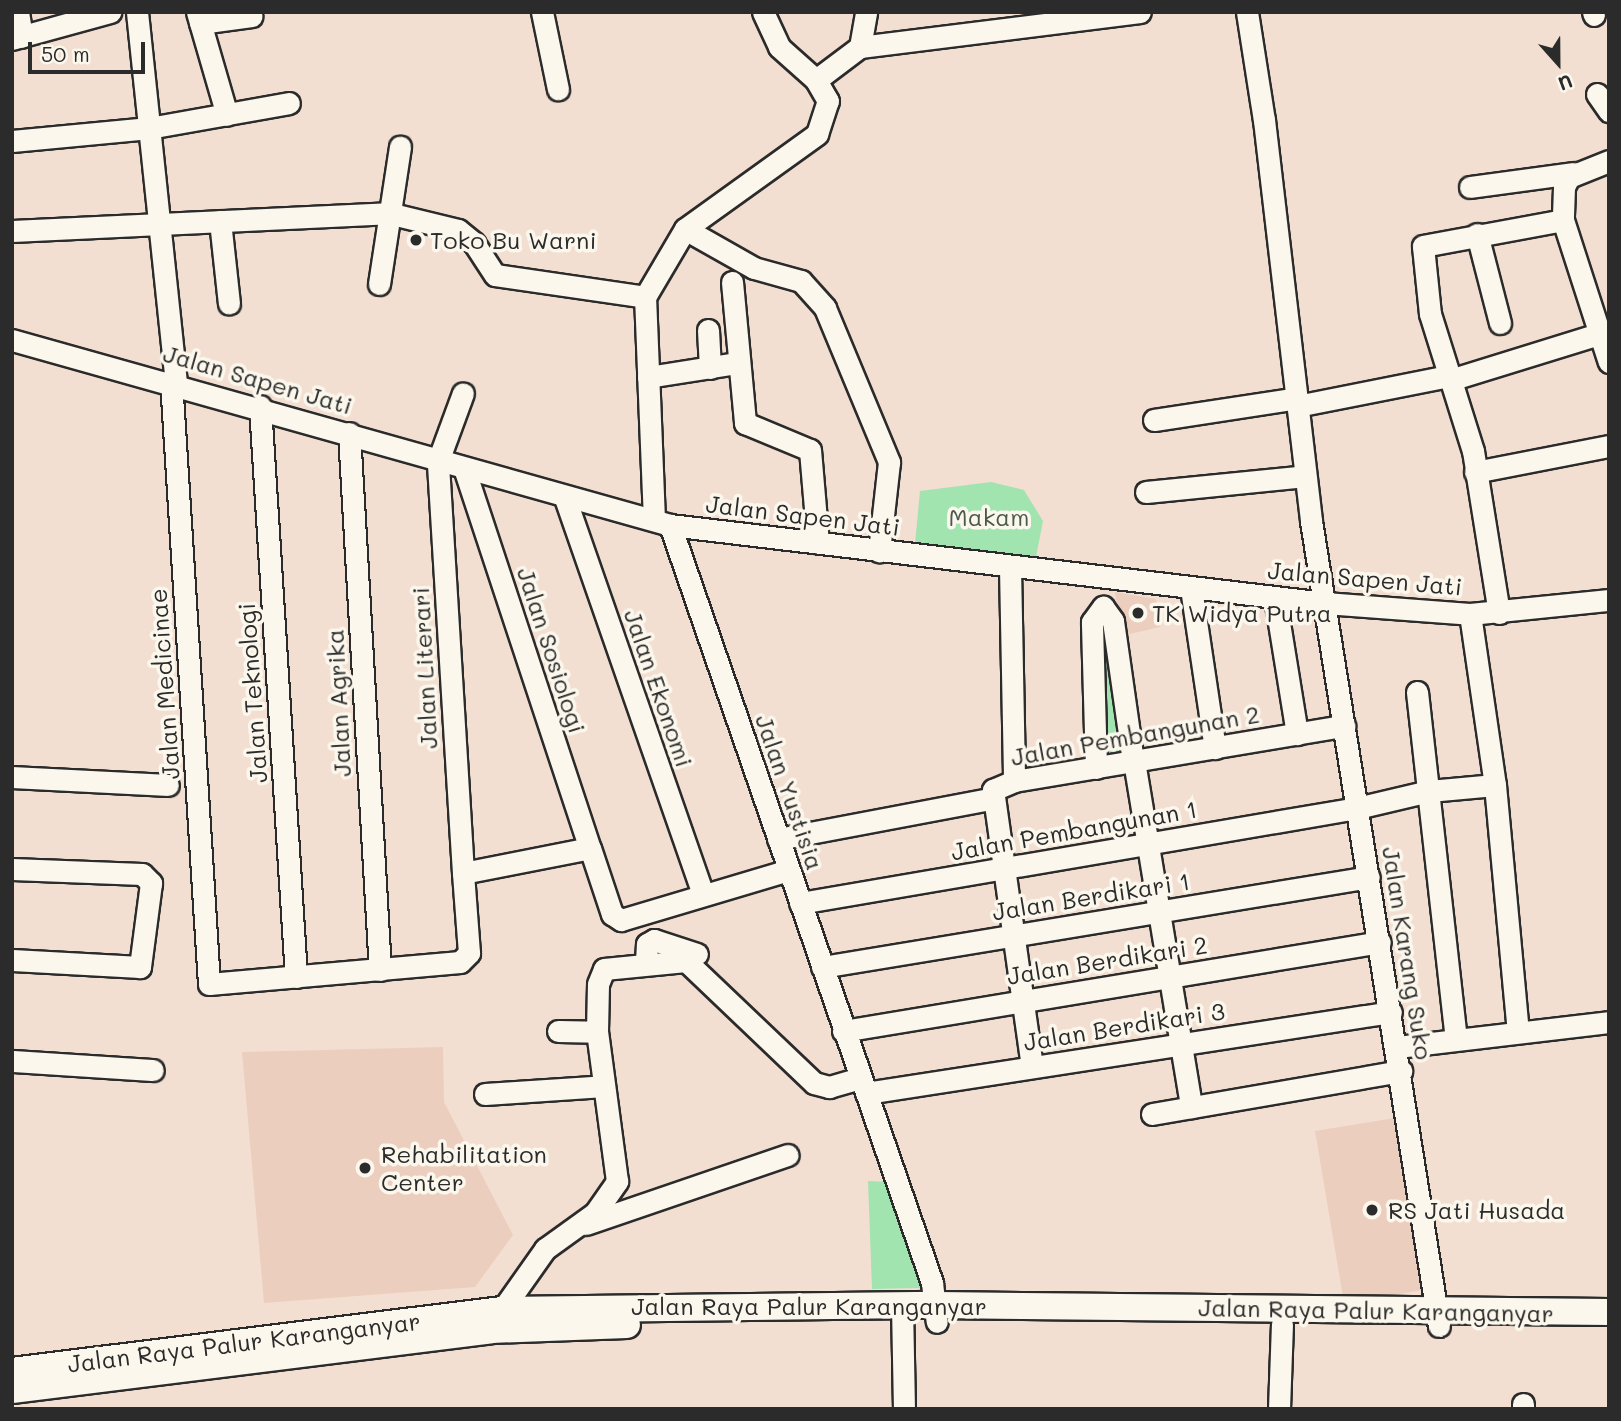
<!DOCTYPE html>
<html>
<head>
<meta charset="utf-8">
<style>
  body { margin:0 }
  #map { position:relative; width:1621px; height:1421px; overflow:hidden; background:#f2dfd1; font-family:Mali,sans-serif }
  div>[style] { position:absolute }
  .built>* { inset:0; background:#eccebe }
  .green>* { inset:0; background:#a2e4af }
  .roads { filter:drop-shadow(2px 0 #2b2b2b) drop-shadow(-2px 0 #2b2b2b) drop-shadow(0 2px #2b2b2b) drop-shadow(0 -2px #2b2b2b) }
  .minor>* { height:21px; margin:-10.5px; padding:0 10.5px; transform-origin:10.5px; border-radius:10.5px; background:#fbf7ec }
  .major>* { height:26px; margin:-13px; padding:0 13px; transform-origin:13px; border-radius:13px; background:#fbf7ec }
  .dots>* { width:19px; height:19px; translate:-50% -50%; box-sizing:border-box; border:4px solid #fbf7ec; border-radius:50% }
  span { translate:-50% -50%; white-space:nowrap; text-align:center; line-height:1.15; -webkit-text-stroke:7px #fbf7ec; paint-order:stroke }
  .poi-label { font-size:24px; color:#2b2b2b }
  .left { translate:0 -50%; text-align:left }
  .street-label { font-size:24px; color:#2b2b2b }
  .park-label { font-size:24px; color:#49594c }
  .frame { position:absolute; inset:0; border:14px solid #2b2b2b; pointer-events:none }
  .north { position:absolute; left:1523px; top:28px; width:70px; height:70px; -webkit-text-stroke:5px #fbf7ec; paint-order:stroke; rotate:159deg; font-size:19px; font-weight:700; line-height:28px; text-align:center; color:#2b2b2b }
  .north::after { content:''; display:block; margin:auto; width:24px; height:32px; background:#2b2b2b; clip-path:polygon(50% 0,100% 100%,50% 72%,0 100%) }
  .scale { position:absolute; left:28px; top:42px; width:117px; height:32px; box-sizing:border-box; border:4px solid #2b2b2b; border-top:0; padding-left:9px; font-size:21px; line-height:24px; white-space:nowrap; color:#2b2b2b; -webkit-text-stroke:5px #fbf7ec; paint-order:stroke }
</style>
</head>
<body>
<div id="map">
  <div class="built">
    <i style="clip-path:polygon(1115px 592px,1156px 599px,1160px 627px,1121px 636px)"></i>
    <i style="clip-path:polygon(443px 1047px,444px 1102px,513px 1235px,475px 1287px,264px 1303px,242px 1052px)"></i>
    <i style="clip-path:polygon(1401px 1117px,1429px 1289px,1344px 1303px,1315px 1131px)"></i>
  </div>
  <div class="green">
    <i style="clip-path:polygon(991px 482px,1024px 490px,1043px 521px,1036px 557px,915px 544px,920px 491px)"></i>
    <i style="clip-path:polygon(1101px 611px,1128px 757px,1100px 762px)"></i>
    <i style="clip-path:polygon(868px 1181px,889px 1182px,921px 1288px,872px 1289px)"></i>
  </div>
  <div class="roads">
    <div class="minor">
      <i style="left:18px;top:12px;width:25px;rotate:81deg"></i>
      <i style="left:137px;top:12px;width:372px;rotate:84deg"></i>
      <i style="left:197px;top:12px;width:107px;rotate:73.8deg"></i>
      <i style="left:542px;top:12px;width:79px;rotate:78.3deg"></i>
      <i style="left:763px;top:12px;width:38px;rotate:65deg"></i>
      <i style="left:779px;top:47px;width:50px;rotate:41.7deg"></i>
      <i style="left:816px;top:80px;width:55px;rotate:-36.9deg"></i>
      <i style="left:860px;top:47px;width:282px;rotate:-7.1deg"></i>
      <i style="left:1247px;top:12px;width:109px;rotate:81.1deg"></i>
      <i style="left:1264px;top:120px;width:404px;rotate:83.3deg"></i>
      <i style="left:1311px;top:521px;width:815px;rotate:80.97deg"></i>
      <i style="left:1593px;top:12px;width:3px;rotate:72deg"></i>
      <i style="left:200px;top:23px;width:52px;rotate:-7.7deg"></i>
      <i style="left:12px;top:39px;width:102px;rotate:-15.4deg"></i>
      <i style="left:860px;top:47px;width:36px;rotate:-80deg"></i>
      <i style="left:1597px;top:94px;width:21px;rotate:55deg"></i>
      <i style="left:12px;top:141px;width:138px;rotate:-5.4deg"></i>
      <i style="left:149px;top:128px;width:142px;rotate:-10.1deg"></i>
      <i style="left:1609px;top:161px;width:43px;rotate:158.2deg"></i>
      <i style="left:1569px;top:177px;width:11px;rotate:117deg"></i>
      <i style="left:1564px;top:187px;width:33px;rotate:92deg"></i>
      <i style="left:1563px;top:220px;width:149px;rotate:72.1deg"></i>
      <i style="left:1470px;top:187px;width:104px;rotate:-7.7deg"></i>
      <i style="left:220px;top:221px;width:83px;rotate:83.8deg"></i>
      <i style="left:685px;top:229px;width:79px;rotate:29.5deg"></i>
      <i style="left:754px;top:268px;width:49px;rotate:15.5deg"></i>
      <i style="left:801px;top:281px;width:36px;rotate:48deg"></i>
      <i style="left:825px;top:308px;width:167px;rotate:67.4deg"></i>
      <i style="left:889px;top:462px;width:90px;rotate:96.4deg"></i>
      <i style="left:12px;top:231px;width:376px;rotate:-2.7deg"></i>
      <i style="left:388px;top:213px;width:72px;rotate:13.7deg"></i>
      <i style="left:458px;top:230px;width:21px;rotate:39deg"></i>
      <i style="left:474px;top:243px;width:38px;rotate:57deg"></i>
      <i style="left:495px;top:275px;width:152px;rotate:8.3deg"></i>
      <i style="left:1477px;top:234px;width:92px;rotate:75.5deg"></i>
      <i style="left:732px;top:282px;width:142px;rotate:84.7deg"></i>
      <i style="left:745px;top:423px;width:70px;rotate:22.6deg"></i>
      <i style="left:810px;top:450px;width:93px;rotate:85.1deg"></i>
      <i style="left:379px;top:284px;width:139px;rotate:-81.3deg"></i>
      <i style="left:708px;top:330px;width:38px;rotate:87deg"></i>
      <i style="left:12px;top:340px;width:684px;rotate:15.7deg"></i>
      <i style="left:670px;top:525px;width:660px;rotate:6.79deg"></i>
      <i style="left:1325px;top:603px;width:145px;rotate:4.3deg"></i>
      <i style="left:1470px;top:614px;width:140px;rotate:-5.8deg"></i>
      <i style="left:648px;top:377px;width:89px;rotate:-9deg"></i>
      <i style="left:171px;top:380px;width:605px;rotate:86.4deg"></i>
      <i style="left:209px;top:984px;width:252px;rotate:-5deg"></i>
      <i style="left:460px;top:962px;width:13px;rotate:-45deg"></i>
      <i style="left:469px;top:953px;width:80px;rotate:-94.3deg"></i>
      <i style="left:463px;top:873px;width:129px;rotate:-11.1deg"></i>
      <i style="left:590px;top:848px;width:70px;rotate:71.6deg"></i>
      <i style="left:612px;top:914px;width:11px;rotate:34deg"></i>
      <i style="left:621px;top:920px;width:175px;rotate:-16.6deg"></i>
      <i style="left:1450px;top:380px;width:156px;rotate:-17.2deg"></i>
      <i style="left:260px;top:406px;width:572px;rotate:86.39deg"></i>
      <i style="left:1297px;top:406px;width:155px;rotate:-11.2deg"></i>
      <i style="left:1154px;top:420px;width:145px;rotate:-8.7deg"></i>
      <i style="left:349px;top:433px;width:538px;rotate:86.7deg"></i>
      <i style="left:464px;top:468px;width:400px;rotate:71.7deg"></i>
      <i style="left:1475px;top:472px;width:136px;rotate:-11deg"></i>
      <i style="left:1146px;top:492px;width:160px;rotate:-5.7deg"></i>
      <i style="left:565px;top:498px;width:420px;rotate:70.8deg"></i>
      <i style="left:654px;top:520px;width:223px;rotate:-92.3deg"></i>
      <i style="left:645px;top:297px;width:79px;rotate:-59.5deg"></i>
      <i style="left:685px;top:229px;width:163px;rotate:-35.7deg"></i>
      <i style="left:817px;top:134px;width:35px;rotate:-72deg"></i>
      <i style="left:828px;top:101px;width:24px;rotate:-120deg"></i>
      <i style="left:670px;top:525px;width:802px;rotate:70.93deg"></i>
      <i style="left:932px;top:1283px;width:39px;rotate:83deg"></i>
      <i style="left:1010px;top:567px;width:214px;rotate:88.9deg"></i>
      <i style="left:1191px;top:588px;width:162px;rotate:81.5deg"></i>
      <i style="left:1275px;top:598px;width:138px;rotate:80.8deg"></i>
      <i style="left:1499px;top:613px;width:164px;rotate:-99.1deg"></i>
      <i style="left:1473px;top:451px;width:144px;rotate:-107.4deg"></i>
      <i style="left:1430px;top:314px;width:68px;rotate:-95.9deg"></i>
      <i style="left:1423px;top:246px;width:142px;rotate:-10.5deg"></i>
      <i style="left:1470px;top:614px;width:173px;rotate:81.7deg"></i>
      <i style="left:1495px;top:785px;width:248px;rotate:84.7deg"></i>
      <i style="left:1417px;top:692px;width:349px;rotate:83.6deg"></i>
      <i style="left:1134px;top:761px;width:351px;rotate:80.6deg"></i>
      <i style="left:1096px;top:768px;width:146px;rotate:-91.6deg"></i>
      <i style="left:1092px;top:622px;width:19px;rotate:-54deg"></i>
      <i style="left:1103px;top:607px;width:17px;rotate:54deg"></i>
      <i style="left:1113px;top:621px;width:141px;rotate:81.9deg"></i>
      <i style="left:12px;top:777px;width:156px;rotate:2.9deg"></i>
      <i style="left:778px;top:839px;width:216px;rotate:-10.7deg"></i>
      <i style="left:12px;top:869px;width:130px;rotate:2.2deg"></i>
      <i style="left:142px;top:874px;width:13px;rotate:45deg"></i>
      <i style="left:151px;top:883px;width:85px;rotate:97.5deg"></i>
      <i style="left:140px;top:967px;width:128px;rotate:-176.9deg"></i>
      <i style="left:463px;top:873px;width:413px;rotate:-93.5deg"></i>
      <i style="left:438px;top:461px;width:72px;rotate:-69.8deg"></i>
      <i style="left:800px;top:903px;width:565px;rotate:-9.68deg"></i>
      <i style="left:1357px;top:808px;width:74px;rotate:-13.3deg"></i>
      <i style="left:1429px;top:791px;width:66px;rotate:-5.2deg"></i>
      <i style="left:646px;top:962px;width:18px;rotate:-87deg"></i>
      <i style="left:647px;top:944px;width:8px;rotate:-30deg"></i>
      <i style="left:654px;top:940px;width:45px;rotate:18deg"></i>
      <i style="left:822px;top:967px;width:554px;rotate:-9.34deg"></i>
      <i style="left:558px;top:1031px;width:39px;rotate:1deg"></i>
      <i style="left:843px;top:1031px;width:544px;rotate:-9.41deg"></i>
      <i style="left:1397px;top:1047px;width:213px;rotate:-6.7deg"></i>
      <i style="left:12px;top:1061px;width:141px;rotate:3.7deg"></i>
      <i style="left:1032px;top:1067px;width:280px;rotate:-98deg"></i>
      <i style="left:993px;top:790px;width:23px;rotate:-23deg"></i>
      <i style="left:1014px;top:781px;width:335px;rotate:-9.5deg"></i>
      <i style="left:866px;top:1093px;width:531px;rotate:-8.77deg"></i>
      <i style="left:485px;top:1094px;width:119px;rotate:-3.8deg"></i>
      <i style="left:1152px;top:1114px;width:253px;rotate:-9.8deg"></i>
      <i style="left:586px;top:1224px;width:213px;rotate:-18.9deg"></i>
      <i style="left:902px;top:1305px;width:104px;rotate:88.9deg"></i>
      <i style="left:502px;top:1310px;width:75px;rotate:-54.8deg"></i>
      <i style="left:545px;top:1249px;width:62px;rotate:-35.8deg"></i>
      <i style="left:595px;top:1213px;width:39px;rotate:-55deg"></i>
      <i style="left:617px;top:1181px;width:150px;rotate:-97.6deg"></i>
      <i style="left:597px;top:1032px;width:48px;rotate:-88.8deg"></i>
      <i style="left:598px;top:984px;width:16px;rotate:-68deg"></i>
      <i style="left:604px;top:969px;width:82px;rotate:-5.6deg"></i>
      <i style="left:686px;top:961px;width:177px;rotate:43.6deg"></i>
      <i style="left:814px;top:1083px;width:16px;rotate:15deg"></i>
      <i style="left:829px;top:1087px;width:32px;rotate:-16deg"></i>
      <i style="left:1279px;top:1409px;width:85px;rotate:-88deg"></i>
      <i style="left:1523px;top:1409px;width:5px;rotate:-90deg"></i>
    </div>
    <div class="major">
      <i style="left:12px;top:1371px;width:494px;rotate:-7.1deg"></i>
      <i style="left:502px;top:1310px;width:435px;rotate:-0.7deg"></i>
      <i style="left:937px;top:1305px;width:672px;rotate:0.6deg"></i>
      <i style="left:12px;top:1390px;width:483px;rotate:-7.1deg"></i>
      <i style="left:491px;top:1330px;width:136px;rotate:-2.1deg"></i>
    </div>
  </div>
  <div class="dots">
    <i style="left:416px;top:240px;background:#2b2b2b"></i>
    <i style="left:1138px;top:613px;background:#2b2b2b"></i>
    <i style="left:365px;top:1168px;background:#2b2b2b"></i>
    <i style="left:1372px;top:1210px;background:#2b2b2b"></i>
  </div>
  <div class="poi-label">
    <span class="left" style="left:430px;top:240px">Toko Bu Warni</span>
    <span class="left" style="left:1152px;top:613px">TK Widya Putra</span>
    <span class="left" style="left:381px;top:1168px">Rehabilitation<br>Center</span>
    <span class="left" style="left:1388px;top:1210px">RS Jati Husada</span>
  </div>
  <div class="street-label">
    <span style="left:258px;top:379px;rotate:16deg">Jalan Sapen Jati</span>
    <span style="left:803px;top:515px;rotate:7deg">Jalan Sapen Jati</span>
    <span style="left:1365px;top:578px;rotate:5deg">Jalan Sapen Jati</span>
    <span style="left:552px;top:650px;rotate:72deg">Jalan Sosiologi</span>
    <span style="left:424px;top:668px;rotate:-93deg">Jalan Literari</span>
    <span style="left:164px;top:684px;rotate:-94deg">Jalan Medicinae</span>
    <span style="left:659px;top:688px;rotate:71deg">Jalan Ekonomi</span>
    <span style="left:252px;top:693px;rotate:-94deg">Jalan Teknologi</span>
    <span style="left:338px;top:703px;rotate:-93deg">Jalan Agrika</span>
    <span style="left:1135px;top:735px;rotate:-10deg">Jalan Pembangunan 2</span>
    <span style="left:790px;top:792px;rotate:71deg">Jalan Yustisia</span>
    <span style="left:1074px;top:830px;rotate:-10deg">Jalan Pembangunan 1</span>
    <span style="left:1091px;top:896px;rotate:-9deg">Jalan Berdikari 1</span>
    <span style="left:1408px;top:953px;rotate:81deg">Jalan Karang Suko</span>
    <span style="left:1107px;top:960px;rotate:-9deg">Jalan Berdikari 2</span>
    <span style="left:1124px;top:1026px;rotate:-9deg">Jalan Berdikari 3</span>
    <span style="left:809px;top:1306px">Jalan Raya Palur Karanganyar</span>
    <span style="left:1376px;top:1310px;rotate:1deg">Jalan Raya Palur Karanganyar</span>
    <span style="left:244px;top:1342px;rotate:-7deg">Jalan Raya Palur Karanganyar</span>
  </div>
  <div class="park-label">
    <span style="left:989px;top:517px">Makam</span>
  </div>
  <div class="frame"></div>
  <div class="north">U</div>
  <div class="scale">50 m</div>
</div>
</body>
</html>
